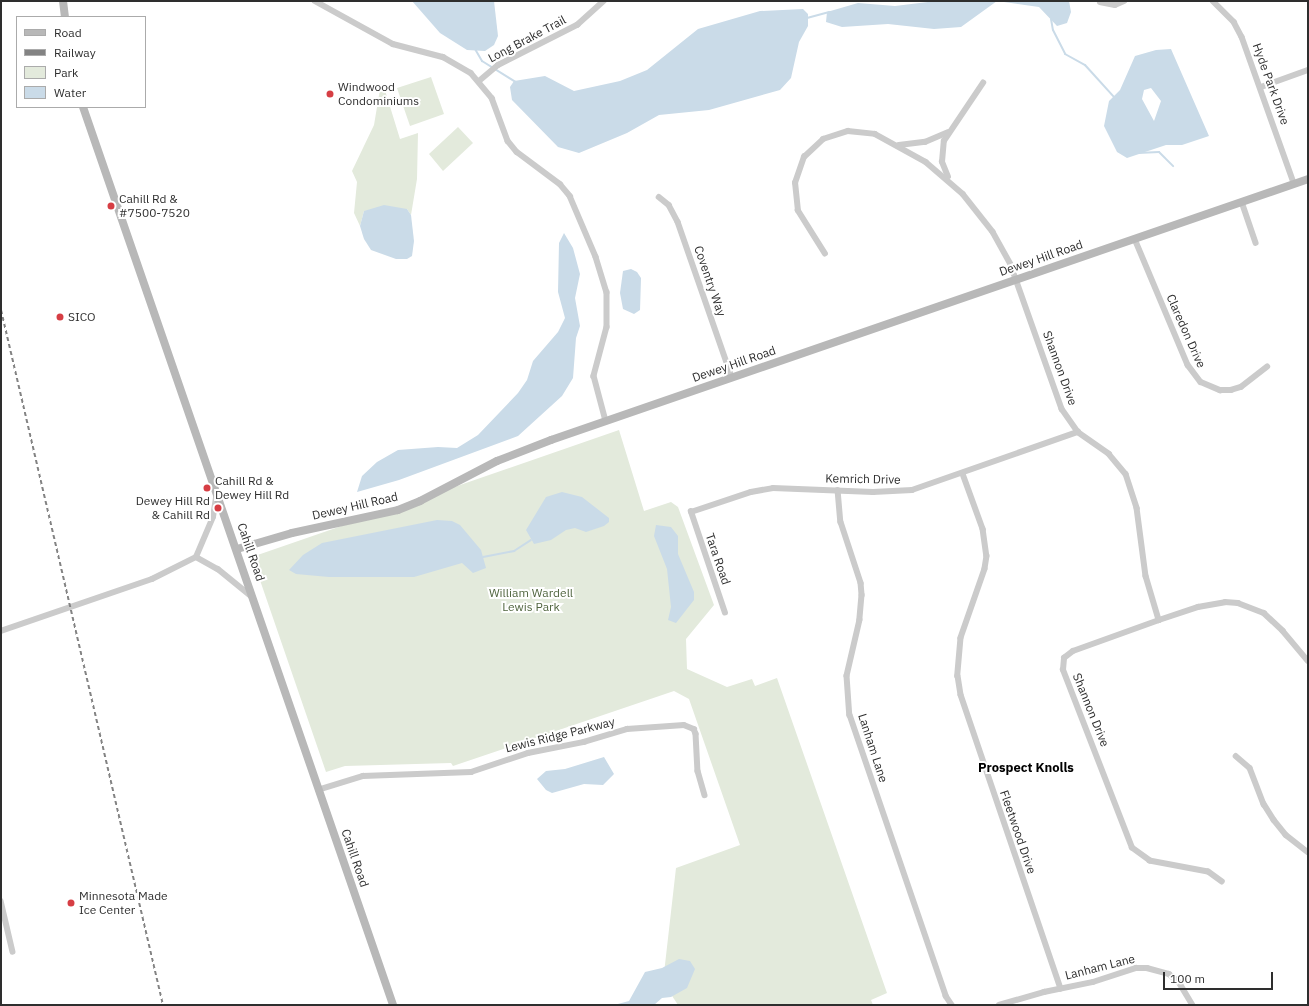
<!DOCTYPE html>
<html>
<head>
<meta charset="utf-8">
<style>
  body { margin:0 }
  #map { position:relative; width:1309px; height:1006px; overflow:hidden; background:#fff; font-family:"IBM Plex Sans",sans-serif }
  div>[style] { position:absolute }
  .green>* { inset:0; background:#e3eadc }
  .water>* { inset:0; background:#cadbe8 }
  .stream>* { height:2px; margin:-1px; padding:0 1px; transform-origin:1px; border-radius:1px; background:#cadbe8 }
  .street>* { height:5.5px; margin:-2.75px; padding:0 2.75px; transform-origin:2.75px; border-radius:2.75px; background:#cbcbcb }
  .secondary>* { height:8px; margin:-4px; padding:0 4px; transform-origin:4px; border-radius:4px; background:#b8b8b8 }
  .rail>* { height:2px; margin-top:-1px; transform-origin:0; background:repeating-linear-gradient(90deg,#838383 0 4px,transparent 0 7px) }
  .dots>* { width:11px; height:11px; translate:-50% -50%; box-sizing:border-box; border:2px solid #fff; border-radius:50% }
  span { translate:-50% -50%; white-space:nowrap; text-align:center; line-height:1.15; -webkit-text-stroke:4px #fff; paint-order:stroke }
  .street-label { font-size:12px; color:#2e2e2e }
  .poi-label { font-size:12px; color:#2e2e2e }
  .left { translate:0 -50%; text-align:left }
  .right { translate:-100% -50%; text-align:right }
  .park-label { font-size:12px; color:#50653f }
  .neighbourhood-label { font-size:13px; color:#000; font-weight:700 }
  .frame { position:absolute; inset:0; border:2px solid #2e2e2e; pointer-events:none }
  .legend { position:absolute; left:16px; top:16px; width:130px; height:92px; box-sizing:border-box; background:#fff; border:1px solid #ababab; margin:0; padding:5px 7px; list-style:none; font-size:12px; color:#2e2e2e }
  .legend li { display:flex; align-items:center; gap:8px; height:20px }
  .legend b { width:20px; border:1px solid #ababab }
  .scale { position:absolute; left:1163px; top:972px; width:110px; height:18px; box-sizing:border-box; border:2px solid #2e2e2e; border-top:0; padding-left:5px; font-size:12px; line-height:14px; white-space:nowrap; color:#2e2e2e; -webkit-text-stroke:3px #fff; paint-order:stroke }
</style>
</head>
<body>
<div id="map">
  <div class="green">
    <i style="clip-path:polygon(431px 77px,444px 114px,410px 126px,397px 88px)"></i>
    <i style="clip-path:polygon(384px 87px,400px 139px,418px 133px,417px 179px,411px 215px,407px 209px,364px 211px,360px 226px,354px 213px,357px 182px,352px 171px,374px 125px,380px 89px)"></i>
    <i style="clip-path:polygon(458px 127px,473px 143px,443px 171px,429px 154px)"></i>
    <i style="clip-path:polygon(619px 430px,644px 511px,671px 502px,678px 507px,714px 605px,686px 639px,687px 669px,727px 687px,752px 679px,755px 686px,777px 678px,887px 993px,871px 1000px,873px 1005px,678px 1005px,663px 982px,676px 868px,740px 845px,689px 699px,674px 691px,453px 766px,451px 763px,345px 766px,326px 772px,252px 557px)"></i>
  </div>
  <div class="water">
    <i style="clip-path:polygon(412px 1px,494px 1px,498px 36px,494px 45px,485px 51px,467px 50px,440px 33px)"></i>
    <i style="clip-path:polygon(936px 1px,1069px 1px,1071px 12px,1067px 23px,1057px 26px,1039px 7px,997px 1px,961px 27px,934px 29px,888px 24px,842px 27px,826px 22px,827px 12px,858px 3px,895px 6px)"></i>
    <i style="clip-path:polygon(803px 9px,808px 14px,808px 26px,799px 42px,791px 78px,780px 90px,709px 110px,659px 115px,627px 133px,579px 153px,558px 147px,512px 100px,510px 87px,514px 81px,545px 76px,574px 91px,620px 81px,647px 70px,698px 29px,760px 11px)"></i>
    <i style="clip-path:polygon(evenodd,1171px 49px,1209px 136px,1182px 145px,1166px 145px,1127px 158px,1117px 152px,1104px 126px,1109px 101px,1120px 90px,1135px 56px,1156px 50px,1171px 49px,1151px 88px,1161px 101px,1154px 121px,1142px 99px,1144px 90px,1151px 88px)"></i>
    <i style="clip-path:polygon(384px 205px,407px 209px,411px 215px,414px 241px,412px 256px,407px 259px,396px 259px,371px 250px,364px 239px,360px 226px,364px 211px)"></i>
    <i style="clip-path:polygon(564px 233px,573px 248px,580px 274px,575px 298px,580px 326px,576px 338px,573px 378px,562px 396px,518px 436px,399px 480px,357px 492px,362px 476px,377px 462px,398px 450px,438px 447px,457px 448px,478px 435px,518px 393px,527px 380px,533px 361px,558px 332px,565px 318px,558px 292px,559px 243px)"></i>
    <i style="clip-path:polygon(631px 269px,637px 272px,641px 278px,640px 310px,634px 314px,623px 309px,620px 293px,623px 271px)"></i>
    <i style="clip-path:polygon(562px 492px,582px 497px,609px 518px,609px 522px,604px 526px,586px 532px,575px 528px,566px 530px,551px 540px,534px 544px,526px 530px,546px 497px)"></i>
    <i style="clip-path:polygon(437px 520px,452px 521px,460px 525px,481px 550px,486px 568px,473px 573px,462px 563px,414px 577px,329px 577px,296px 574px,289px 570px,303px 555px,322px 543px)"></i>
    <i style="clip-path:polygon(656px 525px,671px 527px,678px 536px,678px 554px,694px 592px,694px 600px,676px 623px,668px 620px,671px 607px,667px 569px,654px 536px)"></i>
    <i style="clip-path:polygon(604px 757px,614px 774px,603px 785px,584px 784px,552px 793px,546px 790px,537px 779px,546px 771px,565px 769px)"></i>
    <i style="clip-path:polygon(679px 959px,690px 961px,695px 969px,687px 988px,671px 997px,662px 998px,654px 1005px,614px 1005px,629px 1001px,645px 972px,662px 968px)"></i>
  </div>
  <div class="stream">
    <i style="left:807px;top:18px;width:23px;rotate:-15deg"></i>
    <i style="left:1051px;top:19px;width:11px;rotate:80deg"></i>
    <i style="left:1053px;top:30px;width:27px;rotate:63deg"></i>
    <i style="left:1065px;top:54px;width:23px;rotate:29deg"></i>
    <i style="left:1085px;top:65px;width:43px;rotate:47.8deg"></i>
    <i style="left:475px;top:49px;width:14px;rotate:60deg"></i>
    <i style="left:482px;top:61px;width:40px;rotate:32deg"></i>
    <i style="left:1138px;top:153px;width:21px;rotate:-3deg"></i>
    <i style="left:1159px;top:152px;width:20px;rotate:45deg"></i>
    <i style="left:483px;top:557px;width:32px;rotate:-11deg"></i>
    <i style="left:514px;top:551px;width:20px;rotate:-33deg"></i>
  </div>
  <div class="street">
    <i style="left:315px;top:1px;width:89px;rotate:28.9deg"></i>
    <i style="left:393px;top:44px;width:52px;rotate:14.6deg"></i>
    <i style="left:443px;top:57px;width:32px;rotate:30deg"></i>
    <i style="left:471px;top:73px;width:33px;rotate:50deg"></i>
    <i style="left:492px;top:98px;width:46px;rotate:69.6deg"></i>
    <i style="left:508px;top:141px;width:14px;rotate:51deg"></i>
    <i style="left:517px;top:152px;width:54px;rotate:36.7deg"></i>
    <i style="left:560px;top:184px;width:16px;rotate:50deg"></i>
    <i style="left:570px;top:196px;width:66px;rotate:66.9deg"></i>
    <i style="left:596px;top:257px;width:37px;rotate:73deg"></i>
    <i style="left:607px;top:292px;width:35px;rotate:90deg"></i>
    <i style="left:607px;top:327px;width:51px;rotate:104.9deg"></i>
    <i style="left:594px;top:376px;width:47px;rotate:75.1deg"></i>
    <i style="left:1213px;top:1px;width:30px;rotate:45deg"></i>
    <i style="left:1234px;top:22px;width:17px;rotate:62deg"></i>
    <i style="left:1242px;top:37px;width:155px;rotate:70.4deg"></i>
    <i style="left:1100px;top:2px;width:15px;rotate:11deg"></i>
    <i style="left:1115px;top:5px;width:10px;rotate:-24deg"></i>
    <i style="left:479px;top:81px;width:25px;rotate:-40deg"></i>
    <i style="left:498px;top:65px;width:89px;rotate:-26.9deg"></i>
    <i style="left:577px;top:25px;width:36px;rotate:-42deg"></i>
    <i style="left:1261px;top:87px;width:50px;rotate:-19.9deg"></i>
    <i style="left:899px;top:145px;width:26px;rotate:-7deg"></i>
    <i style="left:925px;top:142px;width:25px;rotate:-23deg"></i>
    <i style="left:948px;top:177px;width:16px;rotate:-112deg"></i>
    <i style="left:942px;top:162px;width:21px;rotate:-85deg"></i>
    <i style="left:944px;top:141px;width:70px;rotate:-56.1deg"></i>
    <i style="left:659px;top:197px;width:13px;rotate:39deg"></i>
    <i style="left:669px;top:205px;width:19px;rotate:62deg"></i>
    <i style="left:678px;top:222px;width:164px;rotate:70.8deg"></i>
    <i style="left:1242px;top:202px;width:43px;rotate:71.1deg"></i>
    <i style="left:1135px;top:239px;width:137px;rotate:67.2deg"></i>
    <i style="left:1188px;top:365px;width:21px;rotate:53deg"></i>
    <i style="left:1201px;top:382px;width:21px;rotate:23deg"></i>
    <i style="left:1220px;top:390px;width:11px"></i>
    <i style="left:1231px;top:390px;width:10px;rotate:-17deg"></i>
    <i style="left:1241px;top:387px;width:33px;rotate:-38deg"></i>
    <i style="left:825px;top:254px;width:51px;rotate:-122.1deg"></i>
    <i style="left:798px;top:211px;width:28px;rotate:-96deg"></i>
    <i style="left:795px;top:183px;width:28px;rotate:-71deg"></i>
    <i style="left:804px;top:157px;width:26px;rotate:-43deg"></i>
    <i style="left:823px;top:139px;width:26px;rotate:-18deg"></i>
    <i style="left:848px;top:131px;width:27px;rotate:6deg"></i>
    <i style="left:875px;top:134px;width:58px;rotate:28.8deg"></i>
    <i style="left:926px;top:162px;width:49px;rotate:40.9deg"></i>
    <i style="left:963px;top:194px;width:48px;rotate:51.7deg"></i>
    <i style="left:993px;top:232px;width:38px;rotate:61deg"></i>
    <i style="left:1011px;top:265px;width:153px;rotate:70.5deg"></i>
    <i style="left:1062px;top:409px;width:28px;rotate:55deg"></i>
    <i style="left:1078px;top:432px;width:38px;rotate:35deg"></i>
    <i style="left:1109px;top:454px;width:26px;rotate:50deg"></i>
    <i style="left:1126px;top:474px;width:36px;rotate:72deg"></i>
    <i style="left:1137px;top:508px;width:69px;rotate:82.5deg"></i>
    <i style="left:1146px;top:576px;width:46px;rotate:73.5deg"></i>
    <i style="left:963px;top:474px;width:59px;rotate:70deg"></i>
    <i style="left:983px;top:529px;width:27px;rotate:82deg"></i>
    <i style="left:987px;top:556px;width:13px;rotate:99deg"></i>
    <i style="left:985px;top:569px;width:73px;rotate:109.2deg"></i>
    <i style="left:961px;top:638px;width:38px;rotate:95deg"></i>
    <i style="left:958px;top:676px;width:19px;rotate:81deg"></i>
    <i style="left:961px;top:695px;width:310px;rotate:71.2deg"></i>
    <i style="left:838px;top:490px;width:32px;rotate:85deg"></i>
    <i style="left:841px;top:522px;width:64px;rotate:71.8deg"></i>
    <i style="left:861px;top:583px;width:12px;rotate:85deg"></i>
    <i style="left:862px;top:595px;width:25px;rotate:95deg"></i>
    <i style="left:860px;top:620px;width:57px;rotate:103.1deg"></i>
    <i style="left:847px;top:676px;width:39px;rotate:86deg"></i>
    <i style="left:850px;top:715px;width:297px;rotate:71.1deg"></i>
    <i style="left:946px;top:996px;width:11px;rotate:56deg"></i>
    <i style="left:196px;top:557px;width:25px;rotate:29deg"></i>
    <i style="left:218px;top:569px;width:41px;rotate:39.1deg"></i>
    <i style="left:725px;top:613px;width:107px;rotate:-108.6deg"></i>
    <i style="left:691px;top:512px;width:63px;rotate:-18.4deg"></i>
    <i style="left:751px;top:492px;width:22px;rotate:-10deg"></i>
    <i style="left:773px;top:488px;width:100px;rotate:2.3deg"></i>
    <i style="left:873px;top:492px;width:39px;rotate:-3deg"></i>
    <i style="left:912px;top:490px;width:176px;rotate:-19.3deg"></i>
    <i style="left:1px;top:631px;width:160px;rotate:-19deg"></i>
    <i style="left:152px;top:579px;width:49px;rotate:-26.6deg"></i>
    <i style="left:196px;top:557px;width:43px;rotate:-67deg"></i>
    <i style="left:213px;top:517px;width:20px;rotate:-81deg"></i>
    <i style="left:1236px;top:756px;width:18px;rotate:41deg"></i>
    <i style="left:1250px;top:768px;width:39px;rotate:69deg"></i>
    <i style="left:1264px;top:804px;width:19px;rotate:58deg"></i>
    <i style="left:1274px;top:820px;width:19px;rotate:51deg"></i>
    <i style="left:1286px;top:835px;width:28px;rotate:38deg"></i>
    <i style="left:318px;top:790px;width:47px;rotate:-17.3deg"></i>
    <i style="left:363px;top:776px;width:108px;rotate:-2.1deg"></i>
    <i style="left:471px;top:772px;width:60px;rotate:-18.4deg"></i>
    <i style="left:528px;top:753px;width:57px;rotate:-11.1deg"></i>
    <i style="left:584px;top:742px;width:45px;rotate:-16.8deg"></i>
    <i style="left:627px;top:729px;width:57px;rotate:-4deg"></i>
    <i style="left:684px;top:725px;width:11px;rotate:22deg"></i>
    <i style="left:694px;top:729px;width:5px;rotate:68deg"></i>
    <i style="left:696px;top:734px;width:37px;rotate:87deg"></i>
    <i style="left:698px;top:771px;width:25px;rotate:74deg"></i>
    <i style="left:1222px;top:882px;width:17px;rotate:-144deg"></i>
    <i style="left:1208px;top:872px;width:59px;rotate:-169.3deg"></i>
    <i style="left:1150px;top:861px;width:22px;rotate:-144deg"></i>
    <i style="left:1132px;top:848px;width:191px;rotate:-111.2deg"></i>
    <i style="left:1063px;top:670px;width:12px;rotate:-85deg"></i>
    <i style="left:1064px;top:658px;width:11px;rotate:-38deg"></i>
    <i style="left:1073px;top:651px;width:91px;rotate:-19.8deg"></i>
    <i style="left:1159px;top:620px;width:41px;rotate:-18.4deg"></i>
    <i style="left:1198px;top:607px;width:27px;rotate:-10deg"></i>
    <i style="left:1225px;top:602px;width:13px;rotate:4deg"></i>
    <i style="left:1238px;top:603px;width:28px;rotate:21deg"></i>
    <i style="left:1264px;top:613px;width:26px;rotate:43deg"></i>
    <i style="left:1283px;top:631px;width:39px;rotate:50deg"></i>
    <i style="left:1px;top:901px;width:52px;rotate:76.8deg"></i>
    <i style="left:999px;top:1005px;width:47px;rotate:-16.1deg"></i>
    <i style="left:1044px;top:992px;width:50px;rotate:-11.5deg"></i>
    <i style="left:1093px;top:982px;width:45px;rotate:-18deg"></i>
    <i style="left:1136px;top:968px;width:11px"></i>
    <i style="left:1147px;top:968px;width:23px;rotate:15deg"></i>
    <i style="left:1169px;top:974px;width:13px;rotate:39deg"></i>
    <i style="left:1179px;top:982px;width:27px;rotate:59deg"></i>
  </div>
  <div class="secondary">
    <i style="left:63px;top:1px;width:16px;rotate:83deg"></i>
    <i style="left:83px;top:107px;width:950px;rotate:70.95deg"></i>
    <i style="left:237px;top:549px;width:57px;rotate:-16.2deg"></i>
    <i style="left:292px;top:533px;width:108px;rotate:-12.2deg"></i>
    <i style="left:398px;top:510px;width:24px;rotate:-22deg"></i>
    <i style="left:420px;top:501px;width:87px;rotate:-27.5deg"></i>
    <i style="left:497px;top:461px;width:58px;rotate:-21.3deg"></i>
    <i style="left:551px;top:440px;width:801px;rotate:-19.02deg"></i>
  </div>
  <div class="rail">
    <i style="left:1px;top:310px;width:714px;rotate:76.88deg"></i>
  </div>
  <div class="dots">
    <i style="left:330px;top:94px;background:#d63e44"></i>
    <i style="left:111px;top:206px;background:#d63e44"></i>
    <i style="left:60px;top:317px;background:#d63e44"></i>
    <i style="left:207px;top:488px;background:#d63e44"></i>
    <i style="left:218px;top:508px;background:#d63e44"></i>
    <i style="left:71px;top:903px;background:#d63e44"></i>
  </div>
  <div class="street-label">
    <span style="left:527px;top:39px;rotate:-28deg">Long Brake Trail</span>
    <span style="left:1271px;top:84px;rotate:70deg">Hyde Park Drive</span>
    <span style="left:1041px;top:258px;rotate:-19deg">Dewey Hill Road</span>
    <span style="left:710px;top:281px;rotate:71deg">Coventry Way</span>
    <span style="left:1186px;top:331px;rotate:66deg">Claredon Drive</span>
    <span style="left:734px;top:364px;rotate:-19deg">Dewey Hill Road</span>
    <span style="left:1060px;top:368px;rotate:70deg">Shannon Drive</span>
    <span style="left:863px;top:479px;rotate:1deg">Kemrich Drive</span>
    <span style="left:355px;top:506px;rotate:-13deg">Dewey Hill Road</span>
    <span style="left:251px;top:552px;rotate:71deg">Cahill Road</span>
    <span style="left:718px;top:559px;rotate:71deg">Tara Road</span>
    <span style="left:1091px;top:710px;rotate:68deg">Shannon Drive</span>
    <span style="left:560px;top:735px;rotate:-14deg">Lewis Ridge Parkway</span>
    <span style="left:873px;top:748px;rotate:72deg">Lanham Lane</span>
    <span style="left:1018px;top:832px;rotate:71deg">Fleetwood Drive</span>
    <span style="left:355px;top:858px;rotate:71deg">Cahill Road</span>
    <span style="left:1100px;top:967px;rotate:-14deg">Lanham Lane</span>
  </div>
  <div class="poi-label">
    <span class="left" style="left:338px;top:94px">Windwood<br>Condominiums</span>
    <span class="left" style="left:119px;top:206px">Cahill Rd &amp;<br>#7500-7520</span>
    <span class="left" style="left:68px;top:317px">SICO</span>
    <span class="left" style="left:215px;top:488px">Cahill Rd &amp;<br>Dewey Hill Rd</span>
    <span class="right" style="left:210px;top:508px">Dewey Hill Rd<br>&amp; Cahill Rd</span>
    <span class="left" style="left:79px;top:903px">Minnesota Made<br>Ice Center</span>
  </div>
  <div class="park-label">
    <span style="left:531px;top:600px">William Wardell<br>Lewis Park</span>
  </div>
  <div class="neighbourhood-label">
    <span style="left:1026px;top:768px">Prospect Knolls</span>
  </div>
  <div class="frame"></div>
  <ul class="legend">
  <li><b style="height:5px;background:#b8b8b8"></b>Road</li>
  <li><b style="height:5px;background:#838383"></b>Railway</li>
  <li><b style="height:11px;background:#e3eadc"></b>Park</li>
  <li><b style="height:11px;background:#cadbe8"></b>Water</li>
  </ul>
  <div class="scale">100 m</div>
</div>
</body>
</html>
